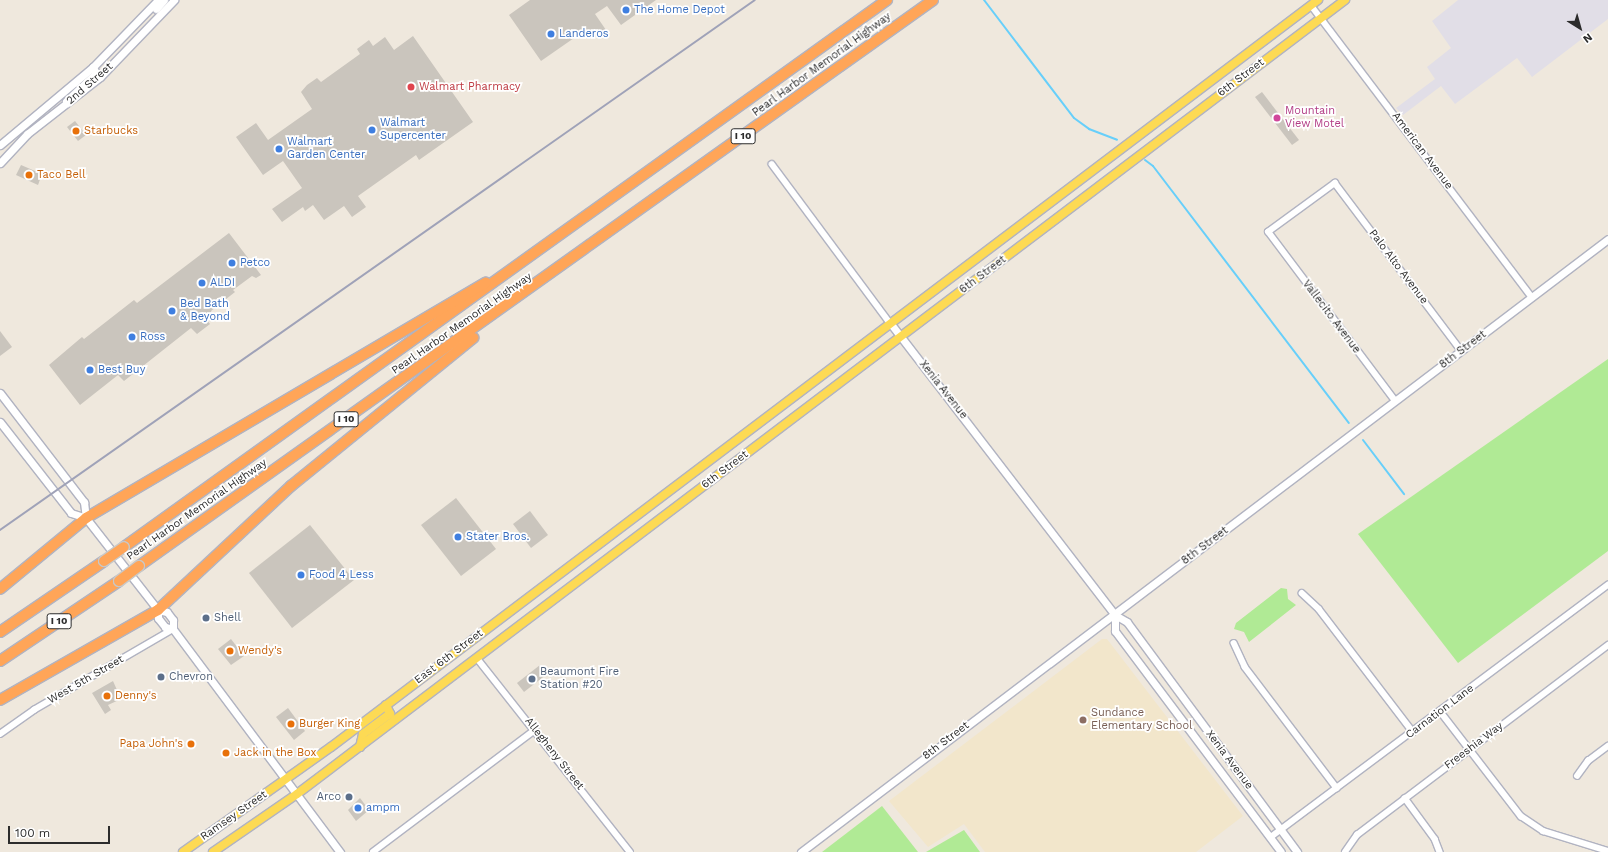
<!DOCTYPE html>
<html>
<head>
<meta charset="utf-8">
<style>
  body { margin:0 }
  #map { position:relative; width:1608px; height:852px; overflow:hidden; background:#efe8dd; font-family:"Work Sans",sans-serif }
  div>[style] { position:absolute }
  .industrial>* { inset:0; background:#e1dee7 }
  .education>* { inset:0; background:#f2e6cb }
  .green>* { inset:0; background:#b0ea95 }
  .stream>* { height:2px; margin:-1px; padding:0 1px; transform-origin:1px; border-radius:1px; background:#67cffa }
  .building>* { inset:0; background:#cac5bd }
  .roads { filter:drop-shadow(1px 0 #b1b3c1) drop-shadow(-1px 0 #b1b3c1) drop-shadow(0 1px #b1b3c1) drop-shadow(0 -1px #b1b3c1) }
  .street>* { height:5.5px; margin:-2.75px; padding:0 2.75px; transform-origin:2.75px; border-radius:2.75px; background:#fff }
  .secondary>* { height:7px; margin:-3.5px; padding:0 3.5px; transform-origin:3.5px; border-radius:3.5px; background:#fff }
  .primary>* { height:8px; margin:-4px; padding:0 4px; transform-origin:4px; border-radius:4px; background:#fdda54 }
  .highway>* { height:10px; margin:-5px; padding:0 5px; transform-origin:5px; border-radius:5px; background:#ffa558 }
  .rail>* { height:2px; margin:-1px; padding:0 1px; transform-origin:1px; border-radius:1px; background:#9fa2b8 }
  .bridges { filter:drop-shadow(1px 0 #c8c8c8) drop-shadow(-1px 0 #c8c8c8) drop-shadow(0 1px #c8c8c8) drop-shadow(0 -1px #c8c8c8) }
  .highway-bridge>* { height:10px; margin:-5px; padding:0 5px; transform-origin:5px; border-radius:5px; background:#ffa558 }
  .dots>* { width:11px; height:11px; translate:-50% -50%; box-sizing:border-box; border:2px solid #fff; border-radius:50% }
  span { translate:-50% -50%; white-space:nowrap; text-align:center; line-height:1.15; -webkit-text-stroke:3.5px #fff; paint-order:stroke }
  .shield-label span { padding:1px 3px; background:#fff; border:1px solid; border-radius:3px; -webkit-text-stroke-width:0 }
  .shield-label { font-size:10px; color:#2c2c2c; font-weight:700 }
  .shop-label { font-size:11px; color:#366cbe }
  .left { translate:0 -50%; text-align:left }
  .street-label { font-size:11px; color:#2c2c2c }
  .health-label { font-size:11px; color:#be3a42 }
  .hotel-label { font-size:11px; color:#b23c85 }
  .food-label { font-size:11px; color:#c56008 }
  .right { translate:-100% -50%; text-align:right }
  .service-label { font-size:11px; color:#4e5e75 }
  .education-label { font-size:11px; color:#785e54 }
  .north { position:absolute; left:1560px; top:8px; width:40px; height:40px; -webkit-text-stroke:3px #fff; paint-order:stroke; rotate:143deg; font-size:11px; font-weight:700; line-height:16px; text-align:center; color:#2c2c2c }
  .north::after { content:''; display:block; margin:auto; width:14px; height:18px; background:#2c2c2c; clip-path:polygon(50% 0,100% 100%,50% 72%,0 100%) }
  .scale { position:absolute; left:8px; top:826px; width:102px; height:18px; box-sizing:border-box; border:2px solid #2c2c2c; border-top:0; padding-left:5px; font-size:12px; line-height:14px; white-space:nowrap; color:#2c2c2c; -webkit-text-stroke:3px #fff; paint-order:stroke }
</style>
</head>
<body>
<div id="map">
  <div class="industrial">
    <i style="clip-path:polygon(1458px 0,1608px 0,1608px 19px,1532px 77px,1517px 58px,1455px 104px,1441px 86px,1403px 115px,1396px 108px,1435px 79px,1427px 67px,1451px 48px,1432px 21px)"></i>
  </div>
  <div class="education">
    <i style="clip-path:polygon(1102px 639px,1107px 639px,1243px 816px,1196px 852px,985px 852px,964px 824px,928px 847px,889px 801px)"></i>
  </div>
  <div class="green">
    <i style="clip-path:polygon(1608px 359px,1608px 551px,1458px 663px,1358px 534px)"></i>
    <i style="clip-path:polygon(1281px 588px,1287px 589px,1288px 599px,1296px 605px,1249px 642px,1244px 632px,1234px 629px,1236px 623px)"></i>
    <i style="clip-path:polygon(882px 806px,918px 852px,822px 852px)"></i>
    <i style="clip-path:polygon(964px 830px,980px 852px,926px 852px)"></i>
  </div>
  <div class="stream">
    <i style="left:984px;top:0;width:148px;rotate:52.7deg"></i>
    <i style="left:1074px;top:118px;width:19px;rotate:36deg"></i>
    <i style="left:1089px;top:129px;width:30px;rotate:21deg"></i>
    <i style="left:1145px;top:160px;width:10px;rotate:37deg"></i>
    <i style="left:1153px;top:166px;width:323px;rotate:52.7deg"></i>
    <i style="left:1363px;top:440px;width:68px;rotate:52.8deg"></i>
  </div>
  <div class="building">
    <i style="clip-path:polygon(530px 0,656px 0,621px 25px,607px 6px,595px 14px,606px 30px,593px 38px,587px 29px,541px 61px,509px 15px)"></i>
    <i style="clip-path:polygon(413px 36px,473px 122px,419px 160px,416px 155px,358px 196px,366px 207px,352px 217px,344px 206px,324px 220px,313px 205px,305px 211px,303px 207px,282px 222px,272px 209px,302px 188px,283px 161px,263px 175px,236px 137px,256px 123px,268px 140px,312px 109px,301px 92px,307px 85px,317px 78px,321px 82px,360px 54px,357px 49px,369px 40px,373px 46px,385px 37px,394px 50px)"></i>
    <i style="clip-path:polygon(1262px 92px,1299px 140px,1292px 145px,1255px 97px)"></i>
    <i style="clip-path:polygon(75px 121px,86px 135px,78px 141px,67px 127px)"></i>
    <i style="clip-path:polygon(21px 165px,42px 174px,38px 185px,16px 175px)"></i>
    <i style="clip-path:polygon(229px 233px,261px 275px,256px 278px,252px 276px,233px 290px,235px 292px,211px 311px,212px 315px,206px 319px,210px 324px,197px 334px,191px 328px,124px 381px,118px 375px,80px 405px,49px 365px,82px 337px,84px 339px,134px 300px,137px 303px)"></i>
    <i style="clip-path:polygon(0 331px,12px 347px,0 356px)"></i>
    <i style="clip-path:polygon(456px 498px,496px 549px,461px 576px,421px 525px)"></i>
    <i style="clip-path:polygon(530px 511px,548px 535px,531px 548px,513px 524px)"></i>
    <i style="clip-path:polygon(310px 525px,354px 580px,292px 628px,249px 573px)"></i>
    <i style="clip-path:polygon(231px 639px,244px 656px,231px 665px,218px 649px)"></i>
    <i style="clip-path:polygon(540px 665px,547px 674px,524px 692px,517px 683px)"></i>
    <i style="clip-path:polygon(113px 681px,121px 699px,108px 705px,111px 710px,105px 714px,92px 693px)"></i>
    <i style="clip-path:polygon(288px 708px,305px 731px,294px 740px,276px 717px)"></i>
    <i style="clip-path:polygon(360px 798px,369px 810px,356px 821px,348px 810px)"></i>
  </div>
  <div class="roads">
    <div class="street">
      <i style="left:1311px;top:5px;width:366px;rotate:52.9deg"></i>
      <i style="left:772px;top:164px;width:199px;rotate:53.4deg"></i>
      <i style="left:1395px;top:401px;width:211px;rotate:-126.9deg"></i>
      <i style="left:1268px;top:232px;width:83px;rotate:-36.2deg"></i>
      <i style="left:1335px;top:183px;width:209px;rotate:53deg"></i>
      <i style="left:1302px;top:593px;width:23px;rotate:43deg"></i>
      <i style="left:1319px;top:609px;width:155px;rotate:52.6deg"></i>
      <i style="left:1234px;top:643px;width:26px;rotate:65deg"></i>
      <i style="left:1245px;top:667px;width:152px;rotate:52.8deg"></i>
      <i style="left:477px;top:658px;width:247px;rotate:51.7deg"></i>
      <i style="left:1440px;top:711px;width:133px;rotate:52.4deg"></i>
      <i style="left:1521px;top:816px;width:27px;rotate:34deg"></i>
      <i style="left:1543px;top:831px;width:68px;rotate:17.1deg"></i>
      <i style="left:0;top:734px;width:42px;rotate:-35.2deg"></i>
      <i style="left:34px;top:710px;width:161px;rotate:-30.2deg"></i>
      <i style="left:1577px;top:776px;width:19px;rotate:-54deg"></i>
      <i style="left:1588px;top:761px;width:25px;rotate:-37deg"></i>
      <i style="left:1405px;top:798px;width:51px;rotate:53.8deg"></i>
      <i style="left:1435px;top:839px;width:14px;rotate:69deg"></i>
      <i style="left:1271px;top:837px;width:421px;rotate:-36.8deg"></i>
      <i style="left:373px;top:852px;width:203px;rotate:-37deg"></i>
      <i style="left:1345px;top:852px;width:21px;rotate:-55deg"></i>
      <i style="left:1357px;top:835px;width:315px;rotate:-37.1deg"></i>
    </div>
    <div class="secondary">
      <i style="left:156px;top:9px;width:12px;rotate:-48deg"></i>
      <i style="left:66px;top:101px;width:41px;rotate:-43deg"></i>
      <i style="left:96px;top:73px;width:7px;rotate:-117deg"></i>
      <i style="left:0;top:145px;width:121px;rotate:-40deg"></i>
      <i style="left:93px;top:67px;width:93px;rotate:-45.9deg"></i>
      <i style="left:0;top:163px;width:40px;rotate:-47deg"></i>
      <i style="left:27px;top:134px;width:93px;rotate:-38deg"></i>
      <i style="left:100px;top:77px;width:107px;rotate:-46.1deg"></i>
      <i style="left:891px;top:324px;width:367px;rotate:52.4deg"></i>
      <i style="left:1115px;top:615px;width:14px;rotate:30deg"></i>
      <i style="left:1127px;top:622px;width:286px;rotate:53.5deg"></i>
      <i style="left:0;top:393px;width:138px;rotate:52.4deg"></i>
      <i style="left:84px;top:502px;width:16px;rotate:83deg"></i>
      <i style="left:0;top:422px;width:115px;rotate:52deg"></i>
      <i style="left:71px;top:513px;width:16px;rotate:18deg"></i>
      <i style="left:86px;top:518px;width:117px;rotate:52deg"></i>
      <i style="left:158px;top:610px;width:9px;rotate:13deg"></i>
      <i style="left:167px;top:612px;width:10px;rotate:53deg"></i>
      <i style="left:173px;top:620px;width:9px;rotate:90deg"></i>
      <i style="left:173px;top:629px;width:279px;rotate:53.2deg"></i>
      <i style="left:158px;top:610px;width:8px;rotate:90deg"></i>
      <i style="left:158px;top:618px;width:11px;rotate:52deg"></i>
      <i style="left:165px;top:627px;width:8px;rotate:14deg"></i>
      <i style="left:1115px;top:615px;width:16px;rotate:90deg"></i>
      <i style="left:1115px;top:631px;width:276px;rotate:53.1deg"></i>
      <i style="left:801px;top:852px;width:1013px;rotate:-37.22deg"></i>
    </div>
    <div class="primary">
      <i style="left:360px;top:747px;width:13px;rotate:-77deg"></i>
      <i style="left:363px;top:734px;width:34px;rotate:-37deg"></i>
      <i style="left:390px;top:714px;width:10px;rotate:-114deg"></i>
      <i style="left:183px;top:852px;width:181px;rotate:-35.4deg"></i>
      <i style="left:331px;top:747px;width:1238px;rotate:-37.12deg"></i>
      <i style="left:213px;top:852px;width:102px;rotate:-34.6deg"></i>
      <i style="left:297px;top:794px;width:1315px;rotate:-37.15deg"></i>
    </div>
    <div class="highway">
      <i style="left:124px;top:547px;width:939px;rotate:-35.64deg"></i>
      <i style="left:139px;top:566px;width:975px;rotate:-35.48deg"></i>
      <i style="left:0;top:589px;width:112px;rotate:-39.5deg"></i>
      <i style="left:86px;top:518px;width:464px;rotate:-30.5deg"></i>
      <i style="left:0;top:632px;width:126px;rotate:-34.3deg"></i>
      <i style="left:0;top:661px;width:143px;rotate:-33.9deg"></i>
      <i style="left:0;top:700px;width:182px;rotate:-29.7deg"></i>
      <i style="left:158px;top:610px;width:182px;rotate:-43deg"></i>
      <i style="left:291px;top:486px;width:235px;rotate:-39.1deg"></i>
    </div>
  </div>
  <div class="rail">
    <i style="left:0;top:530px;width:922px;rotate:-35.07deg"></i>
  </div>
  <div class="bridges">
    <div class="highway-bridge">
      <i style="left:104px;top:561px;width:24px;rotate:-35deg"></i>
      <i style="left:119px;top:581px;width:25px;rotate:-37deg"></i>
    </div>
  </div>
  <div class="dots">
    <i style="left:626px;top:10px;background:#3f7fe0"></i>
    <i style="left:551px;top:34px;background:#3f7fe0"></i>
    <i style="left:411px;top:87px;background:#e0444e"></i>
    <i style="left:1277px;top:118px;background:#d1479c"></i>
    <i style="left:372px;top:130px;background:#3f7fe0"></i>
    <i style="left:76px;top:131px;background:#e8710a"></i>
    <i style="left:279px;top:149px;background:#3f7fe0"></i>
    <i style="left:29px;top:175px;background:#e8710a"></i>
    <i style="left:232px;top:263px;background:#3f7fe0"></i>
    <i style="left:202px;top:283px;background:#3f7fe0"></i>
    <i style="left:172px;top:311px;background:#3f7fe0"></i>
    <i style="left:132px;top:337px;background:#3f7fe0"></i>
    <i style="left:90px;top:370px;background:#3f7fe0"></i>
    <i style="left:458px;top:537px;background:#3f7fe0"></i>
    <i style="left:301px;top:575px;background:#3f7fe0"></i>
    <i style="left:206px;top:618px;background:#5c6f8a"></i>
    <i style="left:230px;top:651px;background:#e8710a"></i>
    <i style="left:161px;top:677px;background:#5c6f8a"></i>
    <i style="left:532px;top:679px;background:#5c6f8a"></i>
    <i style="left:107px;top:696px;background:#e8710a"></i>
    <i style="left:1083px;top:720px;background:#8d6e63"></i>
    <i style="left:291px;top:724px;background:#e8710a"></i>
    <i style="left:191px;top:744px;background:#e8710a"></i>
    <i style="left:226px;top:753px;background:#e8710a"></i>
    <i style="left:349px;top:797px;background:#5c6f8a"></i>
    <i style="left:358px;top:808px;background:#3f7fe0"></i>
  </div>
  <div class="shield-label">
    <span style="left:743px;top:136px">I 10</span>
    <span style="left:346px;top:419px">I 10</span>
    <span style="left:59px;top:621px">I 10</span>
  </div>
  <div class="shop-label">
    <span class="left" style="left:634px;top:10px">The Home Depot</span>
    <span class="left" style="left:559px;top:34px">Landeros</span>
    <span class="left" style="left:380px;top:130px">Walmart<br>Supercenter</span>
    <span class="left" style="left:287px;top:149px">Walmart<br>Garden Center</span>
    <span class="left" style="left:240px;top:263px">Petco</span>
    <span class="left" style="left:210px;top:283px">ALDI</span>
    <span class="left" style="left:180px;top:311px">Bed Bath<br>&amp; Beyond</span>
    <span class="left" style="left:140px;top:337px">Ross</span>
    <span class="left" style="left:98px;top:370px">Best Buy</span>
    <span class="left" style="left:466px;top:537px">Stater Bros.</span>
    <span class="left" style="left:309px;top:575px">Food 4 Less</span>
    <span class="left" style="left:366px;top:808px">ampm</span>
  </div>
  <div class="street-label">
    <span style="left:822px;top:65px;rotate:-36deg">Pearl Harbor Memorial Highway</span>
    <span style="left:1241px;top:78px;rotate:-37deg">6th Street</span>
    <span style="left:90px;top:84px;rotate:-41deg">2nd Street</span>
    <span style="left:1422px;top:151px;rotate:53deg">American Avenue</span>
    <span style="left:1398px;top:267px;rotate:53deg">Palo Alto Avenue</span>
    <span style="left:983px;top:275px;rotate:-37deg">6th Street</span>
    <span style="left:1331px;top:317px;rotate:53deg">Vallecito Avenue</span>
    <span style="left:462px;top:324px;rotate:-35deg">Pearl Harbor Memorial Highway</span>
    <span style="left:1463px;top:350px;rotate:-37deg">8th Street</span>
    <span style="left:943px;top:390px;rotate:52deg">Xenia Avenue</span>
    <span style="left:725px;top:470px;rotate:-37deg">6th Street</span>
    <span style="left:197px;top:510px;rotate:-35deg">Pearl Harbor Memorial Highway</span>
    <span style="left:1205px;top:546px;rotate:-37deg">8th Street</span>
    <span style="left:449px;top:657px;rotate:-37deg">East 6th Street</span>
    <span style="left:86px;top:680px;rotate:-30deg">West 5th Street</span>
    <span style="left:1440px;top:712px;rotate:-37deg">Carnation Lane</span>
    <span style="left:946px;top:741px;rotate:-37deg">8th Street</span>
    <span style="left:1474px;top:746px;rotate:-37deg">Freeshia Way</span>
    <span style="left:554px;top:754px;rotate:52deg">Allegheny Street</span>
    <span style="left:1229px;top:760px;rotate:53deg">Xenia Avenue</span>
    <span style="left:234px;top:816px;rotate:-35deg">Ramsey Street</span>
  </div>
  <div class="health-label">
    <span class="left" style="left:419px;top:87px">Walmart Pharmacy</span>
  </div>
  <div class="hotel-label">
    <span class="left" style="left:1285px;top:118px">Mountain<br>View Motel</span>
  </div>
  <div class="food-label">
    <span class="left" style="left:84px;top:131px">Starbucks</span>
    <span class="left" style="left:37px;top:175px">Taco Bell</span>
    <span class="left" style="left:238px;top:651px">Wendy's</span>
    <span class="left" style="left:115px;top:696px">Denny's</span>
    <span class="left" style="left:299px;top:724px">Burger King</span>
    <span class="right" style="left:183px;top:744px">Papa John's</span>
    <span class="left" style="left:234px;top:753px">Jack in the Box</span>
  </div>
  <div class="service-label">
    <span class="left" style="left:214px;top:618px">Shell</span>
    <span class="left" style="left:540px;top:679px">Beaumont Fire<br>Station #20</span>
    <span class="left" style="left:169px;top:677px">Chevron</span>
    <span class="right" style="left:341px;top:797px">Arco</span>
  </div>
  <div class="education-label">
    <span class="left" style="left:1091px;top:720px">Sundance<br>Elementary School</span>
  </div>
  <div class="north">N</div>
  <div class="scale">100 m</div>
</div>
</body>
</html>
